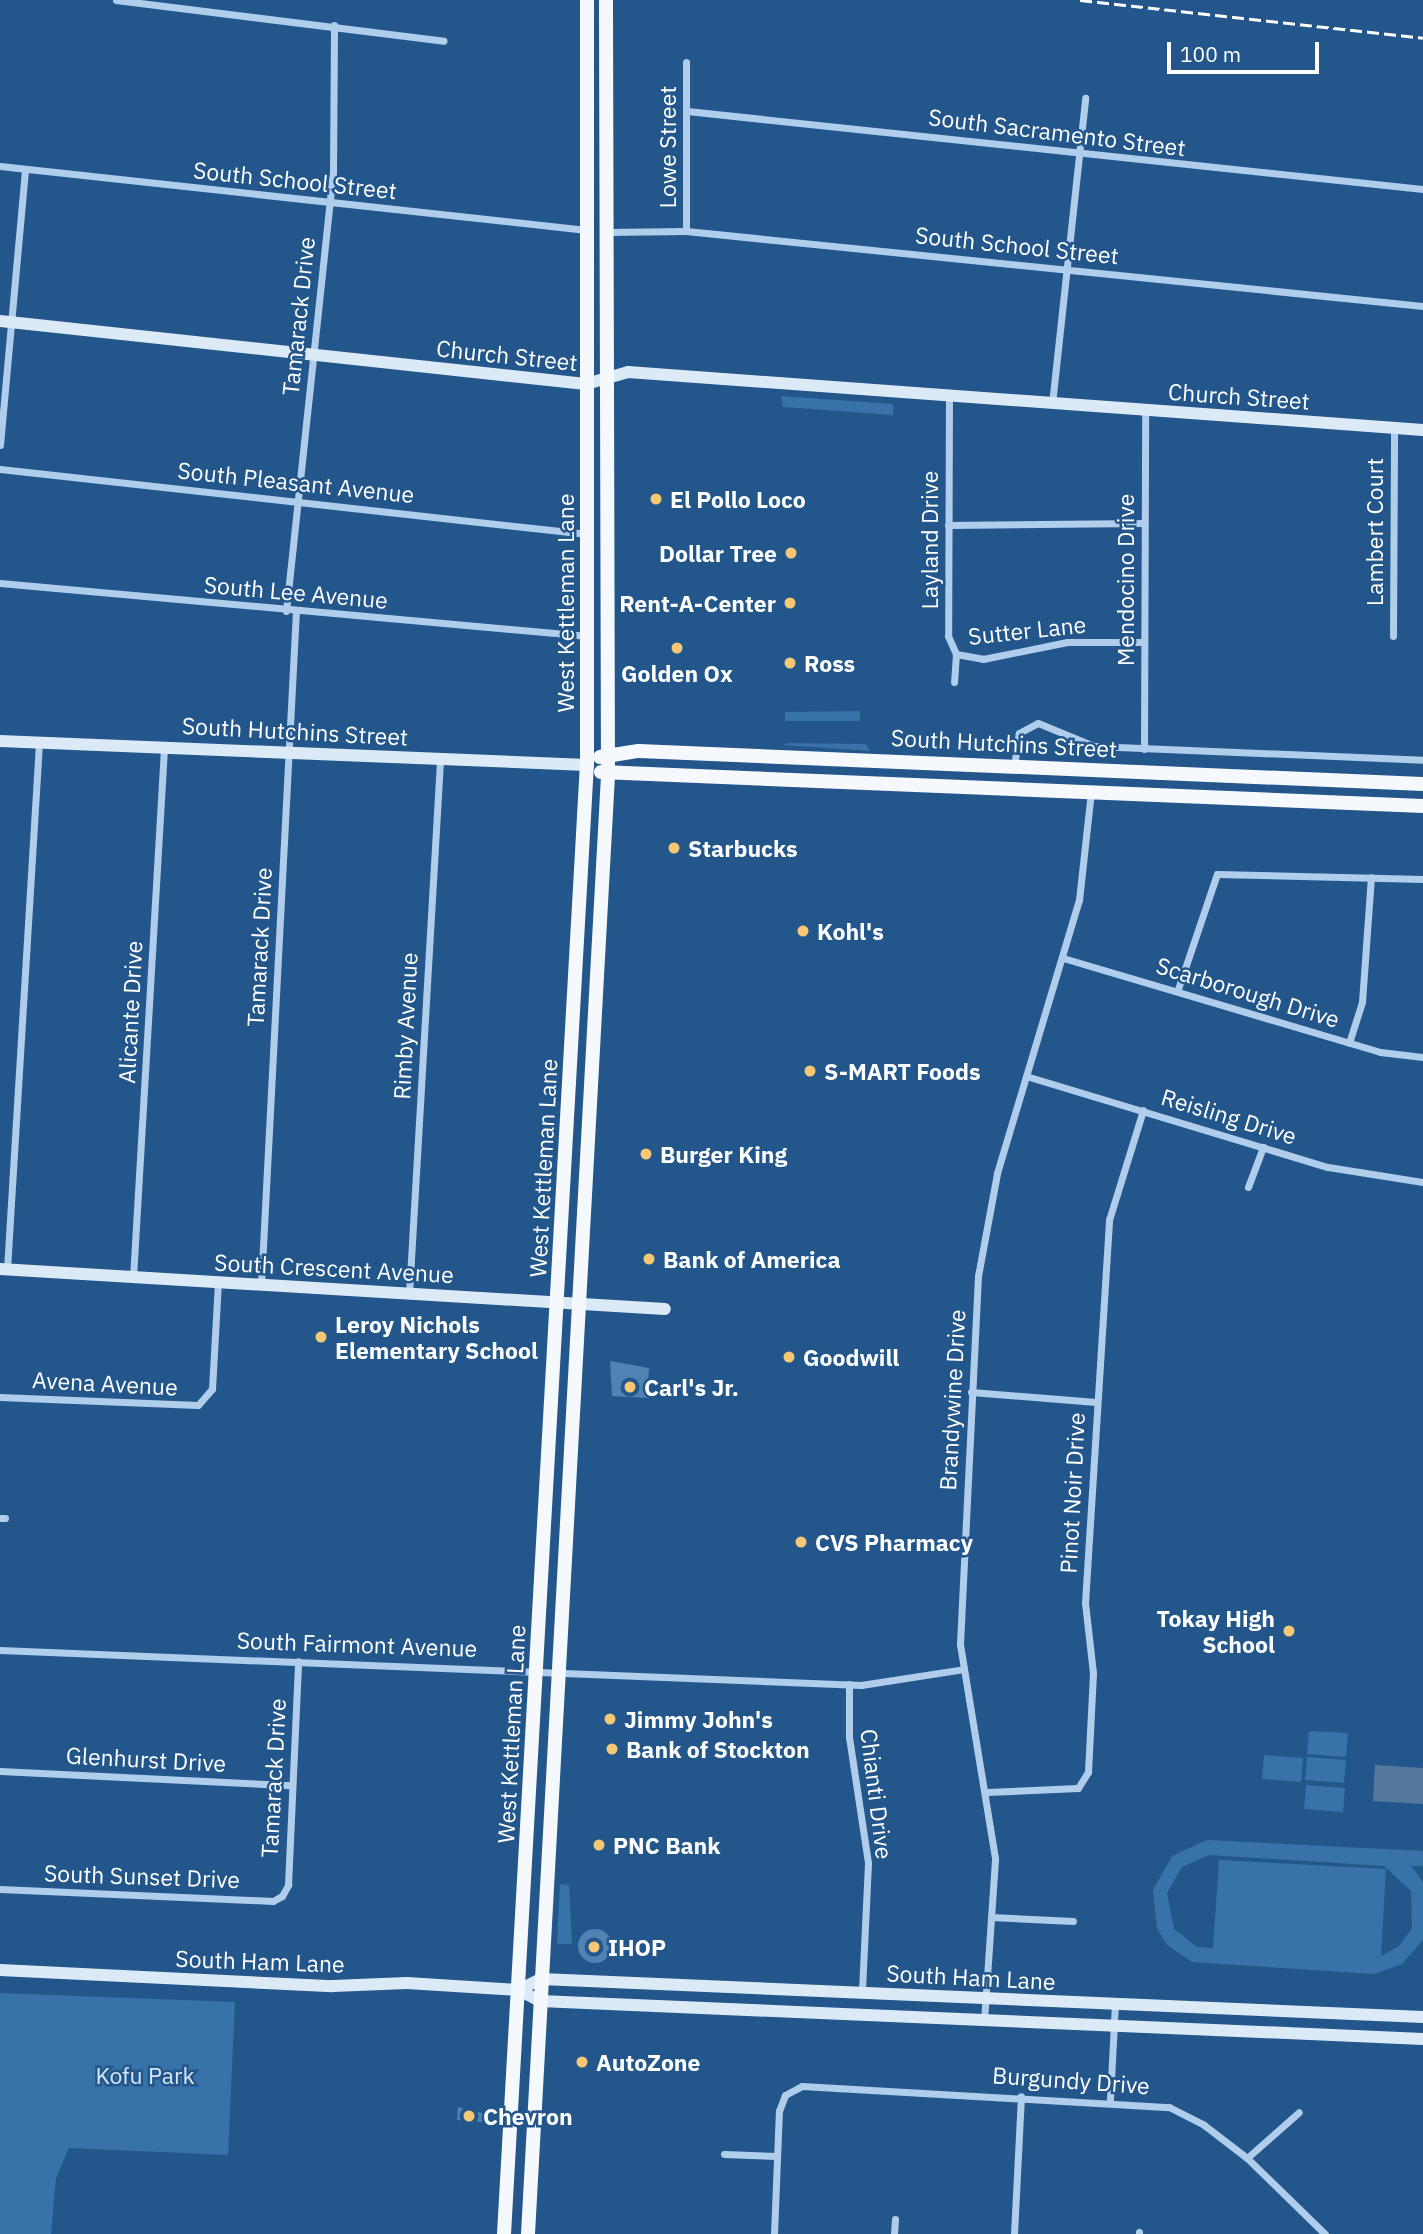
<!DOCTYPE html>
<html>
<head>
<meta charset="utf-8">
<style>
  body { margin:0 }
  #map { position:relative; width:1423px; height:2234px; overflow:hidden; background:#23578b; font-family:"IBM Plex Sans",sans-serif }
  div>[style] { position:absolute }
  .green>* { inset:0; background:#3772a8 }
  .water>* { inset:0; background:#55799d }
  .building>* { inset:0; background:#5083b4 }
  .round { border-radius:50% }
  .street>* { height:7px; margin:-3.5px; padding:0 3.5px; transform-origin:3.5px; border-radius:3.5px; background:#b0ceeb }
  .secondary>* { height:12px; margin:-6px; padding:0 6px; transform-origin:6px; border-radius:6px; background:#dceaf8 }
  .primary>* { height:14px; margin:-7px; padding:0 7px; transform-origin:7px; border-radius:7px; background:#f5f9fe }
  .rail>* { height:2.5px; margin-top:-1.25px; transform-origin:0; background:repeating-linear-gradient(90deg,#fff 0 12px,transparent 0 17px) }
  .dots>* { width:19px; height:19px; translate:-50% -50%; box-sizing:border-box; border:4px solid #23578b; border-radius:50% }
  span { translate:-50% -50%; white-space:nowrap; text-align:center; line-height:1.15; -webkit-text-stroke:5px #23578b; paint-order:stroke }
  .street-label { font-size:23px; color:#fff }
  .poi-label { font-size:23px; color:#fff; font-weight:700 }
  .left { translate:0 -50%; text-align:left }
  .right { translate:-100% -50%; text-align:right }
  .park-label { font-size:23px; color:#d5e7f8 }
  .scale { position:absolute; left:1167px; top:42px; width:152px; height:32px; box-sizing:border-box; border:4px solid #fff; border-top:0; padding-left:9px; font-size:21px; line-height:24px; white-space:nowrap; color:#fff; -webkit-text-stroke:5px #23578b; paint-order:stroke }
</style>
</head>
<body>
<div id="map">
  <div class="green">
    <i style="clip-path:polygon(781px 396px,893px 404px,893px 415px,783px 407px)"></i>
    <i style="clip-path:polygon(860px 711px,860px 721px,785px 721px,785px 712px)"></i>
    <i style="clip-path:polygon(866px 744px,870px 751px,783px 745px,788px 743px)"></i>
    <i style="clip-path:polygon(1309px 1731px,1348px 1733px,1346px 1757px,1307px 1754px)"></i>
    <i style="clip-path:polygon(1264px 1755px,1303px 1758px,1301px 1782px,1262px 1779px)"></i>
    <i style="clip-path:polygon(1307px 1757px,1346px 1760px,1344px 1783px,1305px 1780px)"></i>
    <i style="clip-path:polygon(1306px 1785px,1345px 1788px,1343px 1812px,1304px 1809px)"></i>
    <i style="clip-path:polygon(evenodd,1207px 1840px,1423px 1851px,1423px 1866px,1411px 1866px,1423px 1882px,1423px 1940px,1402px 1964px,1374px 1974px,1192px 1962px,1167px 1945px,1157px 1928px,1153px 1890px,1172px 1856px,1207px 1840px,1209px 1855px,1384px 1866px,1411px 1891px,1412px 1928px,1399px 1946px,1381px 1956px,1386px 1869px,1219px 1860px,1213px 1948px,1374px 1958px,1197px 1947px,1174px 1929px,1167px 1893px,1182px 1867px,1209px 1855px)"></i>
    <i style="clip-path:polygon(560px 1884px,569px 1885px,572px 1944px,557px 1944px)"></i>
    <i style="clip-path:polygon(0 1993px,235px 2002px,228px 2155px,69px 2148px,56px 2178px,51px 2234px,0 2234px)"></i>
  </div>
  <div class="water">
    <i style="clip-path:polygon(1375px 1765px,1423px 1768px,1423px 1804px,1373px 1801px)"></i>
  </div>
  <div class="building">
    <i style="clip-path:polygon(610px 1361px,649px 1368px,647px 1398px,612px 1396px)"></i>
    <i class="round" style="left:578px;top:1929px;width:34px;height:34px"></i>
    <i style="clip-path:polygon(458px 2107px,482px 2113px,482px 2122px,457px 2120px)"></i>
  </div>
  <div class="street">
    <i style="left:116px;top:0;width:330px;rotate:7.1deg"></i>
    <i style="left:687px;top:111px;width:740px;rotate:6.05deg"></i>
    <i style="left:0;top:166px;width:590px;rotate:6.22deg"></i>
    <i style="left:686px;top:231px;width:169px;rotate:-90deg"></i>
    <i style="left:607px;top:232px;width:79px;rotate:-0.7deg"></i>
    <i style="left:686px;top:231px;width:741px;rotate:5.81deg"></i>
    <i style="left:949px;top:396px;width:240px;rotate:90.2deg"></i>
    <i style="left:948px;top:636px;width:20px;rotate:66deg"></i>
    <i style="left:956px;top:654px;width:28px;rotate:94deg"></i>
    <i style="left:1052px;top:404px;width:308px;rotate:-83.8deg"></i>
    <i style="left:0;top:445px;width:277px;rotate:-84.8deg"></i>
    <i style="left:0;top:469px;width:591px;rotate:6.32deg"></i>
    <i style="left:948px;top:525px;width:196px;rotate:-0.6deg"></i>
    <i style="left:0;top:583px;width:590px;rotate:5.15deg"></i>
    <i style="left:286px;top:611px;width:440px;rotate:-83.9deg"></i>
    <i style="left:333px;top:174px;width:149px;rotate:-89.6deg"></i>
    <i style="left:1393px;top:636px;width:207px;rotate:-89.7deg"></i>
    <i style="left:956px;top:654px;width:27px;rotate:10deg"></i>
    <i style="left:983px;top:659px;width:86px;rotate:-11.4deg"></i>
    <i style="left:1067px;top:642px;width:77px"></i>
    <i style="left:1144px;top:749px;width:338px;rotate:-89.8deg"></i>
    <i style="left:1014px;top:767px;width:34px;rotate:-82deg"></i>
    <i style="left:1019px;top:733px;width:21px;rotate:-28deg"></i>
    <i style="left:1038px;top:723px;width:61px;rotate:22.3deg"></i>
    <i style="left:1094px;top:746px;width:329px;rotate:2.4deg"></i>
    <i style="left:1063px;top:958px;width:331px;rotate:16.5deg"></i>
    <i style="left:1380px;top:1052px;width:43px;rotate:6.6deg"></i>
    <i style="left:1178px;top:989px;width:121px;rotate:-71.3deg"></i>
    <i style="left:1217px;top:874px;width:206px;rotate:1.4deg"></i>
    <i style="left:1349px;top:1043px;width:43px;rotate:-72.4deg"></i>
    <i style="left:1362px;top:1002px;width:125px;rotate:-85.9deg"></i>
    <i style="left:1026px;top:1076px;width:315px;rotate:16.8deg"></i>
    <i style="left:1328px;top:1167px;width:96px;rotate:9deg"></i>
    <i style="left:1248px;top:1187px;width:43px;rotate:-69.4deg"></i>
    <i style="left:7px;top:1269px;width:527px;rotate:-86.52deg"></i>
    <i style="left:133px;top:1278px;width:531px;rotate:-86.65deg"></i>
    <i style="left:261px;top:1285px;width:675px;rotate:-87.03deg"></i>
    <i style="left:409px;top:1294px;width:534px;rotate:-86.67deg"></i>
    <i style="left:971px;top:1392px;width:125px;rotate:4.6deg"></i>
    <i style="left:0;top:1397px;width:198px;rotate:2.3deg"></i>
    <i style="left:198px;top:1405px;width:21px;rotate:-49deg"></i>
    <i style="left:212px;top:1389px;width:106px;rotate:-86.8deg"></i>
    <i style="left:0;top:1518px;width:5px"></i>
    <i style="left:0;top:1650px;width:862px;rotate:2.33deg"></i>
    <i style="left:861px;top:1685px;width:104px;rotate:-8.8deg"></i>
    <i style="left:849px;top:1684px;width:53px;rotate:90deg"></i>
    <i style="left:849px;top:1737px;width:127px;rotate:81.4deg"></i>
    <i style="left:868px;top:1863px;width:129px;rotate:92.7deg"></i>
    <i style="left:0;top:1771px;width:291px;rotate:2.8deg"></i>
    <i style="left:987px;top:1792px;width:91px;rotate:-2.5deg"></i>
    <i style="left:1078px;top:1788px;width:19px;rotate:-58deg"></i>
    <i style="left:1088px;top:1772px;width:99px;rotate:-87.1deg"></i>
    <i style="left:1093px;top:1673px;width:70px;rotate:-96.5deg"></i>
    <i style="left:1085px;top:1603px;width:384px;rotate:-86.4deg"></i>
    <i style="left:1109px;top:1220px;width:115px;rotate:-72.8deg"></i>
    <i style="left:0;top:1889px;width:273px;rotate:2.5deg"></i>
    <i style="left:273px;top:1901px;width:10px;rotate:-29deg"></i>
    <i style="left:282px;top:1896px;width:13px;rotate:-61deg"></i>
    <i style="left:288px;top:1885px;width:224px;rotate:-87.4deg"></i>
    <i style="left:991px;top:1917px;width:82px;rotate:2.8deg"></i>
    <i style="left:984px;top:2021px;width:163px;rotate:-86.1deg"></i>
    <i style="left:995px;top:1858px;width:217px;rotate:-99.3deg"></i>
    <i style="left:960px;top:1644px;width:368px;rotate:-87.2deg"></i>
    <i style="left:978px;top:1276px;width:105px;rotate:-79.5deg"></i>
    <i style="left:997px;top:1173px;width:285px;rotate:-73.3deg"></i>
    <i style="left:1079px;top:900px;width:110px;rotate:-83.7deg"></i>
    <i style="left:1110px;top:2099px;width:94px;rotate:-87deg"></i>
    <i style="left:724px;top:2154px;width:53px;rotate:2.2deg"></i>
    <i style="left:1247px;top:2158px;width:69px;rotate:-41.5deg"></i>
    <i style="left:774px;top:2234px;width:123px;rotate:-87.7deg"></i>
    <i style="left:779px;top:2111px;width:17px;rotate:-69deg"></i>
    <i style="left:785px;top:2095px;width:19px;rotate:-28deg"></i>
    <i style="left:802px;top:2086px;width:368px;rotate:3.3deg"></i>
    <i style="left:1169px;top:2107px;width:39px;rotate:27deg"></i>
    <i style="left:1204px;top:2125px;width:54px;rotate:37.5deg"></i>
    <i style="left:1247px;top:2158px;width:109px;rotate:44.3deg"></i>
    <i style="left:894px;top:2234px;width:15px;rotate:-86deg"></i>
    <i style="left:1014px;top:2234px;width:138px;rotate:-87.1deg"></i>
    <i style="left:1139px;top:2234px;width:2px;rotate:-90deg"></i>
  </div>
  <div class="secondary">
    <i style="left:0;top:321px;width:589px;rotate:6.14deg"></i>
    <i style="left:586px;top:384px;width:44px;rotate:-15.9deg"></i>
    <i style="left:628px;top:372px;width:797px;rotate:4.17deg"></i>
    <i style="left:0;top:741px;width:587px;rotate:2.34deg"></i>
    <i style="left:0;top:1269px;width:666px;rotate:3.44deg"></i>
    <i style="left:0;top:1970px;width:333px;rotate:2.8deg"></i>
    <i style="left:333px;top:1986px;width:74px;rotate:-2.3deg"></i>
    <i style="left:407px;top:1983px;width:112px;rotate:3.6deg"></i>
    <i style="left:519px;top:1990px;width:24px;rotate:28deg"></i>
    <i style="left:540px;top:2001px;width:884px;rotate:2.46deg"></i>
    <i style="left:519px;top:1990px;width:25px;rotate:-27deg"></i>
    <i style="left:541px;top:1979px;width:883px;rotate:2.47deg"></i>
  </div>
  <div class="primary">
    <i style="left:600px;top:757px;width:39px;rotate:-9deg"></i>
    <i style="left:639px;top:751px;width:785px;rotate:2.41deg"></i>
    <i style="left:601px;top:772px;width:823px;rotate:2.37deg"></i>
    <i style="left:504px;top:2234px;width:1471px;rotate:-86.77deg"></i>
    <i style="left:587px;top:765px;width:765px;rotate:-90deg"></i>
    <i style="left:528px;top:2234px;width:1461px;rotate:-86.86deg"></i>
    <i style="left:608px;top:775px;width:775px;rotate:-90.15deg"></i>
  </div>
  <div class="rail">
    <i style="left:1080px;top:0;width:345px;rotate:6.3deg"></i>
  </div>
  <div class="dots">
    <i style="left:656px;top:499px;background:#f6c873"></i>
    <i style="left:791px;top:553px;background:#f6c873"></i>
    <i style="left:790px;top:603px;background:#f6c873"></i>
    <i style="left:677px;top:648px;background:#f6c873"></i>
    <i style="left:790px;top:663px;background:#f6c873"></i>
    <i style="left:674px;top:848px;background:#f6c873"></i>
    <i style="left:803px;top:931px;background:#f6c873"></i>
    <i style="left:810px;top:1071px;background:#f6c873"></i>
    <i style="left:646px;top:1154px;background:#f6c873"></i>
    <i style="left:649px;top:1259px;background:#f6c873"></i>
    <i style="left:321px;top:1337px;background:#f6c873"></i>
    <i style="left:789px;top:1357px;background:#f6c873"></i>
    <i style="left:630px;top:1387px;background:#f6c873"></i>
    <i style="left:801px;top:1542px;background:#f6c873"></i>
    <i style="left:1289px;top:1631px;background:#f6c873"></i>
    <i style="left:610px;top:1719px;background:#f6c873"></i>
    <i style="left:612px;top:1749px;background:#f6c873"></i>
    <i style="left:599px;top:1845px;background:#f6c873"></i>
    <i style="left:594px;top:1947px;background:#f6c873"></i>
    <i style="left:582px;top:2062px;background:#f6c873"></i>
    <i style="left:469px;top:2116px;background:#f6c873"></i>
  </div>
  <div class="street-label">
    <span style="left:1057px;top:132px;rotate:7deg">South Sacramento Street</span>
    <span style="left:667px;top:147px;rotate:-90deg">Lowe Street</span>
    <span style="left:295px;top:180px;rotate:6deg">South School Street</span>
    <span style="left:1017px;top:245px;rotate:6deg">South School Street</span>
    <span style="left:298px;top:316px;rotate:-84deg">Tamarack Drive</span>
    <span style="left:507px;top:355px;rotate:6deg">Church Street</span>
    <span style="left:1239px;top:396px;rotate:4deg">Church Street</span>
    <span style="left:296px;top:482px;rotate:6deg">South Pleasant Avenue</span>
    <span style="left:1374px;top:532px;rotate:-90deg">Lambert Court</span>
    <span style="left:929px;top:540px;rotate:-90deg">Layland Drive</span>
    <span style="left:1125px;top:580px;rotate:-90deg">Mendocino Drive</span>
    <span style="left:296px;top:592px;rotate:5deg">South Lee Avenue</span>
    <span style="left:565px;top:603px;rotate:-90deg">West Kettleman Lane</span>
    <span style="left:1027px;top:630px;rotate:-6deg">Sutter Lane</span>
    <span style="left:295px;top:731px;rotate:3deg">South Hutchins Street</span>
    <span style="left:1004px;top:743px;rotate:3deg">South Hutchins Street</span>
    <span style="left:259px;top:947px;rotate:-87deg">Tamarack Drive</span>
    <span style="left:1248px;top:992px;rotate:17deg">Scarborough Drive</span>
    <span style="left:130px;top:1012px;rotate:-87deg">Alicante Drive</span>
    <span style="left:405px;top:1026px;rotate:-87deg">Rimby Avenue</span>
    <span style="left:1229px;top:1116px;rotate:17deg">Reisling Drive</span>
    <span style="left:543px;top:1168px;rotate:-87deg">West Kettleman Lane</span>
    <span style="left:334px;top:1268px;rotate:3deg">South Crescent Avenue</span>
    <span style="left:105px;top:1383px;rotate:3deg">Avena Avenue</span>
    <span style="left:952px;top:1400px;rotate:-87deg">Brandywine Drive</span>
    <span style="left:1072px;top:1493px;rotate:-87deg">Pinot Noir Drive</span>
    <span style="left:357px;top:1644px;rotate:2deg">South Fairmont Avenue</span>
    <span style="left:511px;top:1734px;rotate:-87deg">West Kettleman Lane</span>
    <span style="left:146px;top:1759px;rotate:3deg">Glenhurst Drive</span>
    <span style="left:273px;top:1778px;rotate:-87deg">Tamarack Drive</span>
    <span style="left:877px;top:1794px;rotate:83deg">Chianti Drive</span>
    <span style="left:142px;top:1876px;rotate:2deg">South Sunset Drive</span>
    <span style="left:260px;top:1961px;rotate:2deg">South Ham Lane</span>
    <span style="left:971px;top:1977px;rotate:3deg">South Ham Lane</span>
    <span style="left:1071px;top:2080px;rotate:4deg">Burgundy Drive</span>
  </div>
  <div class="poi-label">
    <span class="left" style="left:670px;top:499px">El Pollo Loco</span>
    <span class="right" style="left:777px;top:553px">Dollar Tree</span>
    <span class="right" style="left:776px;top:603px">Rent-A-Center</span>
    <span class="left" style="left:804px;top:663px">Ross</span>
    <span style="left:677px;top:673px">Golden Ox</span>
    <span class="left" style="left:688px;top:848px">Starbucks</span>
    <span class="left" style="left:817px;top:931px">Kohl's</span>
    <span class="left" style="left:824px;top:1071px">S-MART Foods</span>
    <span class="left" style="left:660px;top:1154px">Burger King</span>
    <span class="left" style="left:663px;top:1259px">Bank of America</span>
    <span class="left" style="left:335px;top:1337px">Leroy Nichols<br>Elementary School</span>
    <span class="left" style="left:803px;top:1357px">Goodwill</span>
    <span class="left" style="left:644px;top:1387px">Carl's Jr.</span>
    <span class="left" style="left:815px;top:1542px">CVS Pharmacy</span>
    <span class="right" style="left:1275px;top:1631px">Tokay High<br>School</span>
    <span class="left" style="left:624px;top:1719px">Jimmy John's</span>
    <span class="left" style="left:626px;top:1749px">Bank of Stockton</span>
    <span class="left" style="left:613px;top:1845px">PNC Bank</span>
    <span class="left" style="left:608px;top:1947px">IHOP</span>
    <span class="left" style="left:596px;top:2062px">AutoZone</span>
    <span class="left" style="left:483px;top:2116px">Chevron</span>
  </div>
  <div class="park-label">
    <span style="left:145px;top:2075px">Kofu Park</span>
  </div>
  <div class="scale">100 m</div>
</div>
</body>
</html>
